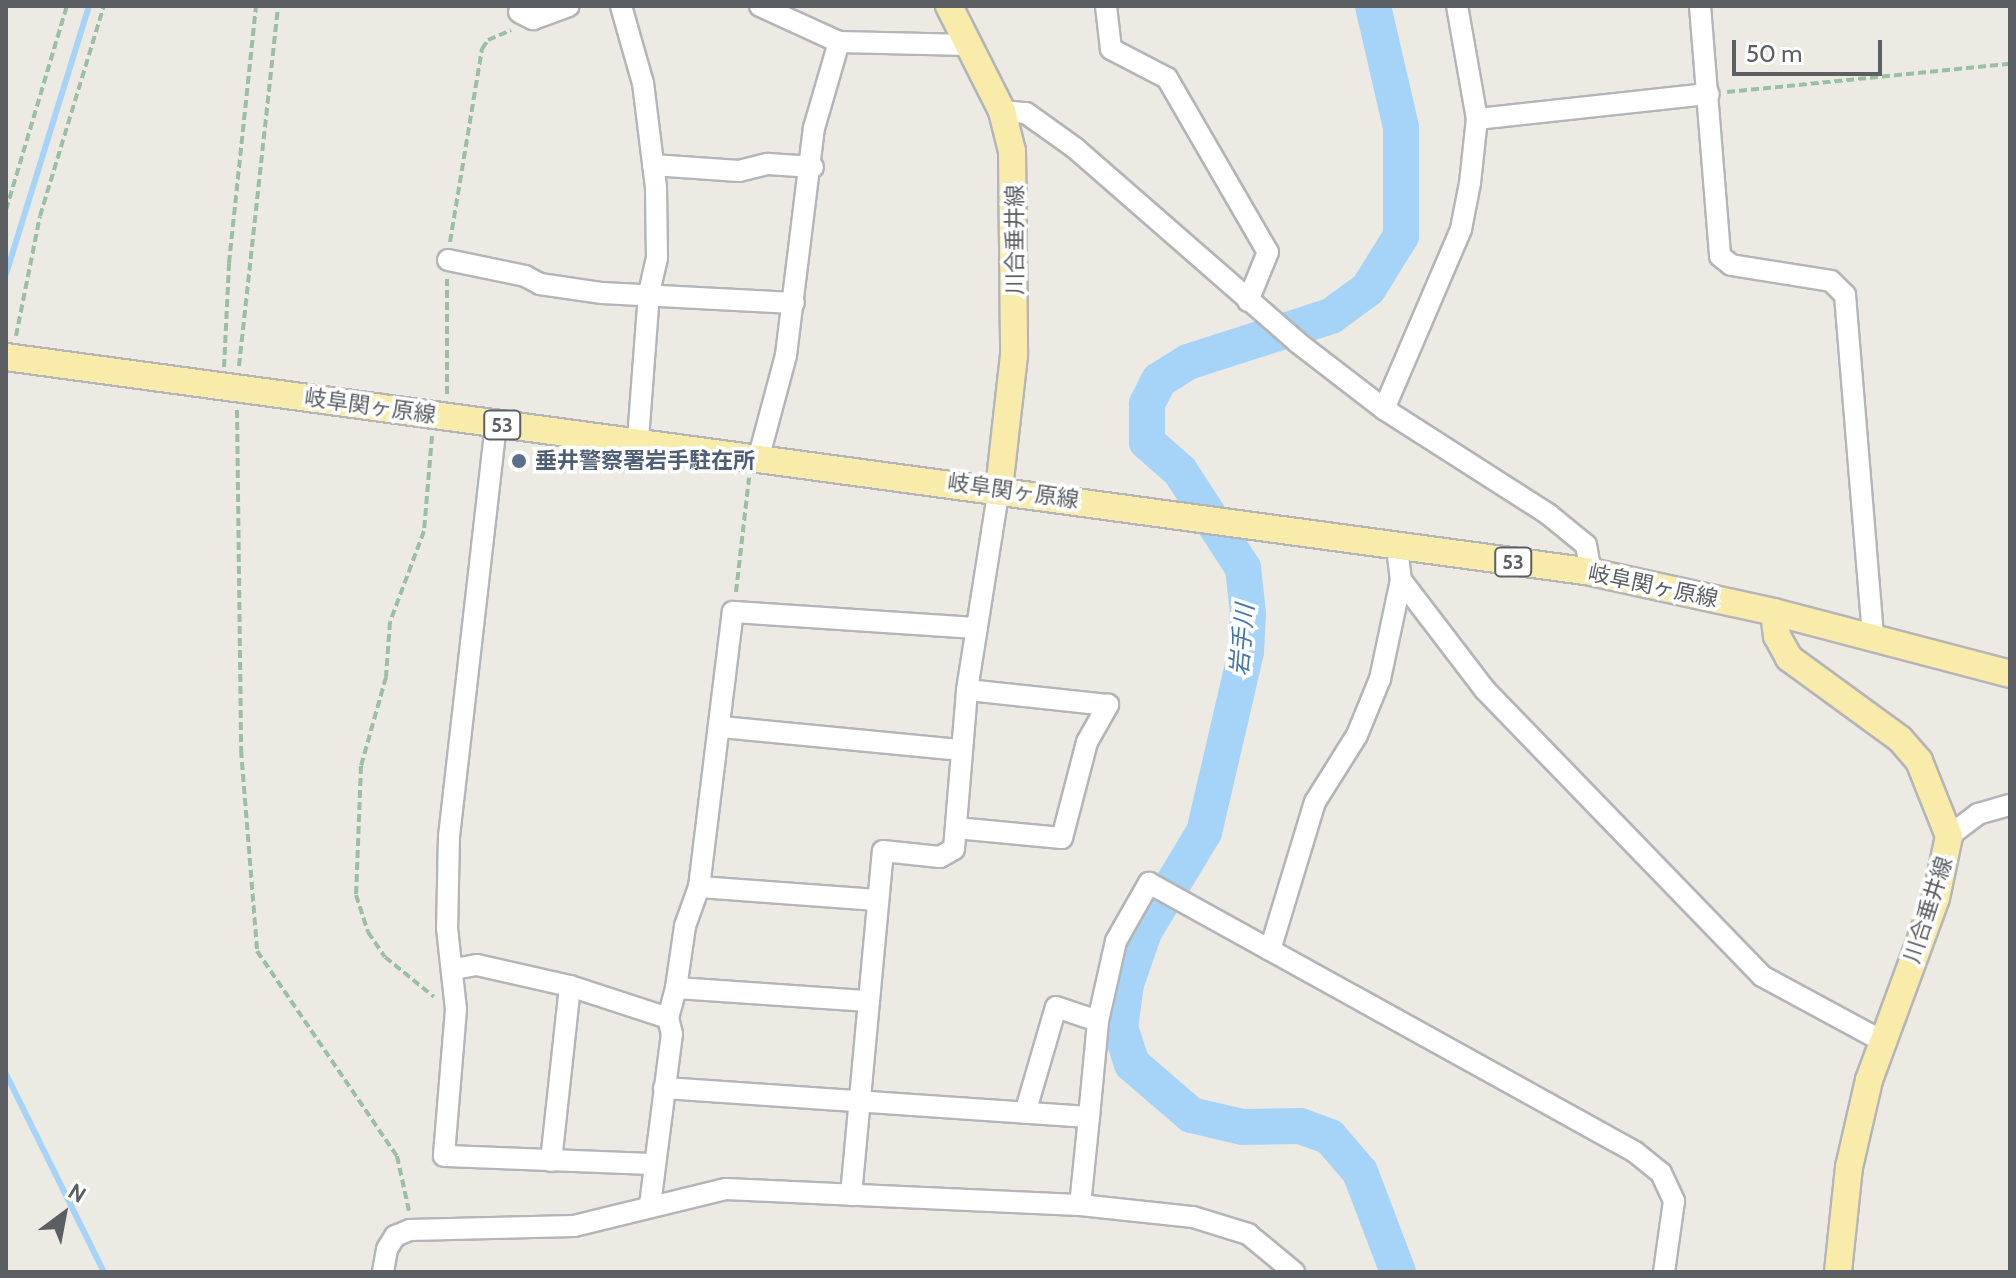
<!DOCTYPE html>
<html>
<head>
<meta charset="utf-8">
<style>
  body { margin:0 }
  #map { position:relative; width:2016px; height:1278px; overflow:hidden; background:#eceae2; font-family:Cabin,"Noto Sans JP",sans-serif }
  div>[style] { position:absolute }
  .stream>* { height:6px; margin:-3px; padding:0 3px; transform-origin:3px; border-radius:3px; background:#a6d4f8 }
  .river>* { height:36px; margin:-18px; padding:0 18px; transform-origin:18px; border-radius:18px; background:#a6d4f8 }
  .path>* { height:4px; margin-top:-2px; transform-origin:0; background:repeating-linear-gradient(90deg,#99c0a4 0 8px,transparent 0 12px) }
  .roads { filter:drop-shadow(2px 0 #b3b5b9) drop-shadow(-2px 0 #b3b5b9) drop-shadow(0 2px #b3b5b9) drop-shadow(0 -2px #b3b5b9) }
  .minor>* { height:20px; margin:-10px; padding:0 10px; transform-origin:10px; border-radius:10px; background:#fff }
  .major>* { height:26px; margin:-13px; padding:0 13px; transform-origin:13px; border-radius:13px; background:#f9ecab }
  .dots>* { width:22px; height:22px; translate:-50% -50%; box-sizing:border-box; border:4px solid #fff; border-radius:50% }
  span { translate:-50% -50%; white-space:nowrap; text-align:center; line-height:1.15; -webkit-text-stroke:7px #fff; paint-order:stroke }
  .shield-label span { padding:2px 6px; background:#fff; border:2px solid; border-radius:6px; -webkit-text-stroke-width:0 }
  .shield-label { font-size:20px; color:#5b5e62; font-weight:700 }
  .street-label { font-size:22px; color:#5b5e62 }
  .service-label { font-size:22px; color:#4e5e75; font-weight:700 }
  .left { translate:0 -50%; text-align:left }
  .water-label { font-size:24px; color:#4576a8; font-style:italic }
  .frame { position:absolute; inset:0; border:8px solid #5b5e62; pointer-events:none }
  .north { position:absolute; left:24px; top:1174px; width:80px; height:80px; -webkit-text-stroke:6px #fff; paint-order:stroke; rotate:32deg; font-size:22px; font-weight:700; line-height:32px; text-align:center; color:#5b5e62 }
  .north::after { content:''; display:block; margin:auto; width:28px; height:36px; background:#5b5e62; clip-path:polygon(50% 0,100% 100%,50% 72%,0 100%) }
  .scale { position:absolute; left:1732px; top:40px; width:150px; height:36px; box-sizing:border-box; border:4px solid #5b5e62; border-top:0; padding-left:10px; font-size:24px; line-height:28px; white-space:nowrap; color:#5b5e62; -webkit-text-stroke:6px #fff; paint-order:stroke }
</style>
</head>
<body>
<div id="map">
  <div class="stream">
    <i style="left:6px;top:274px;width:281px;rotate:-72.8deg"></i>
    <i style="left:6px;top:1074px;width:221px;rotate:63.7deg"></i>
  </div>
  <div class="river">
    <i style="left:1373px;top:6px;width:124px;rotate:77deg"></i>
    <i style="left:1401px;top:127px;width:109px;rotate:90deg"></i>
    <i style="left:1401px;top:236px;width:62px;rotate:121.9deg"></i>
    <i style="left:1368px;top:289px;width:46px;rotate:143.9deg"></i>
    <i style="left:1331px;top:316px;width:150px;rotate:162.2deg"></i>
    <i style="left:1188px;top:362px;width:34px;rotate:148deg"></i>
    <i style="left:1159px;top:380px;width:27px;rotate:117deg"></i>
    <i style="left:1147px;top:404px;width:38px;rotate:90deg"></i>
    <i style="left:1147px;top:442px;width:44px;rotate:41.3deg"></i>
    <i style="left:1180px;top:471px;width:116px;rotate:57deg"></i>
    <i style="left:1243px;top:568px;width:45px;rotate:83.7deg"></i>
    <i style="left:1248px;top:613px;width:39px;rotate:93deg"></i>
    <i style="left:1246px;top:652px;width:185px;rotate:103.1deg"></i>
    <i style="left:1204px;top:832px;width:117px;rotate:121deg"></i>
    <i style="left:1144px;top:932px;width:55px;rotate:109.1deg"></i>
    <i style="left:1126px;top:984px;width:43px;rotate:97.9deg"></i>
    <i style="left:1120px;top:1027px;width:39px;rotate:72deg"></i>
    <i style="left:1132px;top:1064px;width:78px;rotate:40.8deg"></i>
    <i style="left:1191px;top:1115px;width:53px;rotate:13deg"></i>
    <i style="left:1243px;top:1127px;width:57px;rotate:-1deg"></i>
    <i style="left:1300px;top:1126px;width:32px;rotate:20deg"></i>
    <i style="left:1330px;top:1137px;width:46px;rotate:49.4deg"></i>
    <i style="left:1360px;top:1172px;width:107px;rotate:69.2deg"></i>
  </div>
  <div class="path">
    <i style="left:1727px;top:92px;width:284px;rotate:-5.7deg"></i>
    <i style="left:6px;top:210px;width:213px;rotate:-73.4deg"></i>
    <i style="left:450px;top:242px;width:196px;rotate:-80.6deg"></i>
    <i style="left:482px;top:49px;width:11px;rotate:-56deg"></i>
    <i style="left:488px;top:40px;width:25px;rotate:-23deg"></i>
    <i style="left:16px;top:336px;width:122px;rotate:-78.7deg"></i>
    <i style="left:40px;top:216px;width:220px;rotate:-73.1deg"></i>
    <i style="left:239px;top:366px;width:362px;rotate:-83.8deg"></i>
    <i style="left:224px;top:367px;width:104px;rotate:-87.2deg"></i>
    <i style="left:229px;top:263px;width:258px;rotate:-84deg"></i>
    <i style="left:447px;top:394px;width:115px;rotate:-90deg"></i>
    <i style="left:237px;top:410px;width:340px;rotate:89.3deg"></i>
    <i style="left:241px;top:750px;width:202px;rotate:85.4deg"></i>
    <i style="left:257px;top:951px;width:248px;rotate:55.7deg"></i>
    <i style="left:397px;top:1156px;width:56px;rotate:77.7deg"></i>
    <i style="left:432px;top:436px;width:95px;rotate:94.8deg"></i>
    <i style="left:424px;top:531px;width:97px;rotate:110.5deg"></i>
    <i style="left:390px;top:622px;width:55px;rotate:94.2deg"></i>
    <i style="left:386px;top:677px;width:92px;rotate:105.7deg"></i>
    <i style="left:361px;top:766px;width:129px;rotate:92.2deg"></i>
    <i style="left:356px;top:895px;width:39px;rotate:72deg"></i>
    <i style="left:368px;top:932px;width:30px;rotate:56deg"></i>
    <i style="left:385px;top:957px;width:63px;rotate:39.2deg"></i>
    <i style="left:736px;top:592px;width:115px;rotate:-83.5deg"></i>
  </div>
  <div class="roads">
    <div class="minor">
      <i style="left:621px;top:6px;width:80px;rotate:74.1deg"></i>
      <i style="left:643px;top:83px;width:106px;rotate:82.9deg"></i>
      <i style="left:656px;top:188px;width:70px;rotate:89.2deg"></i>
      <i style="left:657px;top:258px;width:36px;rotate:103deg"></i>
      <i style="left:649px;top:293px;width:148px;rotate:94.3deg"></i>
      <i style="left:760px;top:6px;width:87px;rotate:24.5deg"></i>
      <i style="left:839px;top:42px;width:130px;rotate:1.3deg"></i>
      <i style="left:1106px;top:6px;width:43px;rotate:83.4deg"></i>
      <i style="left:1111px;top:49px;width:63px;rotate:27.4deg"></i>
      <i style="left:1167px;top:78px;width:201px;rotate:59.9deg"></i>
      <i style="left:1268px;top:252px;width:53px;rotate:112.2deg"></i>
      <i style="left:1700px;top:6px;width:251px;rotate:85.4deg"></i>
      <i style="left:1720px;top:256px;width:14px;rotate:39deg"></i>
      <i style="left:1731px;top:265px;width:101px;rotate:9.1deg"></i>
      <i style="left:1831px;top:281px;width:20px;rotate:45deg"></i>
      <i style="left:1845px;top:295px;width:343px;rotate:85.3deg"></i>
      <i style="left:519px;top:12px;width:16px;rotate:27deg"></i>
      <i style="left:533px;top:19px;width:38px;rotate:-20deg"></i>
      <i style="left:1002px;top:111px;width:24px;rotate:5deg"></i>
      <i style="left:1026px;top:113px;width:60px;rotate:35.5deg"></i>
      <i style="left:1075px;top:148px;width:295px;rotate:41.1deg"></i>
      <i style="left:1297px;top:342px;width:110px;rotate:37.6deg"></i>
      <i style="left:1384px;top:409px;width:195px;rotate:32.6deg"></i>
      <i style="left:1548px;top:514px;width:49px;rotate:39.2deg"></i>
      <i style="left:1586px;top:545px;width:27px;rotate:80deg"></i>
      <i style="left:1477px;top:119px;width:233px;rotate:-6.2deg"></i>
      <i style="left:653px;top:165px;width:86px;rotate:4deg"></i>
      <i style="left:739px;top:171px;width:30px;rotate:-14deg"></i>
      <i style="left:768px;top:164px;width:45px;rotate:3.8deg"></i>
      <i style="left:448px;top:260px;width:79px;rotate:11.7deg"></i>
      <i style="left:525px;top:276px;width:17px;rotate:28deg"></i>
      <i style="left:540px;top:284px;width:63px;rotate:8.3deg"></i>
      <i style="left:602px;top:293px;width:192px;rotate:3deg"></i>
      <i style="left:1384px;top:409px;width:196px;rotate:-66.8deg"></i>
      <i style="left:1461px;top:229px;width:47px;rotate:-78.9deg"></i>
      <i style="left:1470px;top:183px;width:64px;rotate:-83.8deg"></i>
      <i style="left:1477px;top:119px;width:115px;rotate:-100deg"></i>
      <i style="left:496px;top:424px;width:415px;rotate:96.5deg"></i>
      <i style="left:449px;top:836px;width:92px;rotate:91.2deg"></i>
      <i style="left:447px;top:928px;width:81px;rotate:83.7deg"></i>
      <i style="left:456px;top:1009px;width:147px;rotate:94.7deg"></i>
      <i style="left:444px;top:1156px;width:210px;rotate:2.2deg"></i>
      <i style="left:759px;top:456px;width:105px;rotate:-75deg"></i>
      <i style="left:786px;top:355px;width:229px;rotate:-83deg"></i>
      <i style="left:814px;top:128px;width:90px;rotate:-73.8deg"></i>
      <i style="left:1397px;top:548px;width:32px;rotate:83deg"></i>
      <i style="left:1401px;top:580px;width:138px;rotate:52.6deg"></i>
      <i style="left:1485px;top:690px;width:398px;rotate:45.9deg"></i>
      <i style="left:1762px;top:976px;width:136px;rotate:28.4deg"></i>
      <i style="left:721px;top:727px;width:242px;rotate:5.5deg"></i>
      <i style="left:956px;top:828px;width:106px;rotate:5.4deg"></i>
      <i style="left:1062px;top:838px;width:99px;rotate:-75.4deg"></i>
      <i style="left:1087px;top:742px;width:43px;rotate:-60.4deg"></i>
      <i style="left:1108px;top:705px;width:142px;rotate:-173.9deg"></i>
      <i style="left:1949px;top:836px;width:36px;rotate:-37deg"></i>
      <i style="left:1978px;top:814px;width:33px;rotate:-16deg"></i>
      <i style="left:877px;top:900px;width:178px;rotate:-175.8deg"></i>
      <i style="left:699px;top:887px;width:277px;rotate:-83deg"></i>
      <i style="left:733px;top:612px;width:244px;rotate:3.8deg"></i>
      <i style="left:1270px;top:950px;width:155px;rotate:-73.1deg"></i>
      <i style="left:1315px;top:802px;width:79px;rotate:-57.9deg"></i>
      <i style="left:1357px;top:735px;width:61px;rotate:-67.7deg"></i>
      <i style="left:1380px;top:679px;width:101px;rotate:-78deg"></i>
      <i style="left:454px;top:969px;width:23px;rotate:-10deg"></i>
      <i style="left:477px;top:965px;width:95px;rotate:12.7deg"></i>
      <i style="left:570px;top:986px;width:103px;rotate:18.1deg"></i>
      <i style="left:676px;top:988px;width:63px;rotate:-81.7deg"></i>
      <i style="left:685px;top:926px;width:41px;rotate:-70.3deg"></i>
      <i style="left:664px;top:1088px;width:426px;rotate:3.9deg"></i>
      <i style="left:1089px;top:1117px;width:88px;rotate:95.8deg"></i>
      <i style="left:1025px;top:1113px;width:110px;rotate:-73.7deg"></i>
      <i style="left:1056px;top:1007px;width:44px;rotate:18.4deg"></i>
      <i style="left:1089px;top:1117px;width:96px;rotate:-84.6deg"></i>
      <i style="left:1098px;top:1021px;width:82px;rotate:-77.3deg"></i>
      <i style="left:1116px;top:941px;width:67px;rotate:-60.4deg"></i>
      <i style="left:1149px;top:883px;width:555px;rotate:28.96deg"></i>
      <i style="left:1635px;top:1152px;width:33px;rotate:39deg"></i>
      <i style="left:1661px;top:1173px;width:31px;rotate:65deg"></i>
      <i style="left:1674px;top:1201px;width:72px;rotate:98deg"></i>
      <i style="left:551px;top:1161px;width:176px;rotate:-83.8deg"></i>
      <i style="left:851px;top:1195px;width:345px;rotate:-84.7deg"></i>
      <i style="left:883px;top:851px;width:57px;rotate:6deg"></i>
      <i style="left:940px;top:857px;width:16px;rotate:-30deg"></i>
      <i style="left:954px;top:849px;width:160px;rotate:-85.3deg"></i>
      <i style="left:967px;top:690px;width:205px;rotate:-81deg"></i>
      <i style="left:650px;top:1205px;width:172px;rotate:-82.7deg"></i>
      <i style="left:672px;top:1034px;width:16px;rotate:-104deg"></i>
      <i style="left:668px;top:1018px;width:31px;rotate:-75deg"></i>
      <i style="left:676px;top:988px;width:190px;rotate:3.9deg"></i>
      <i style="left:383px;top:1272px;width:23px;rotate:-80deg"></i>
      <i style="left:387px;top:1249px;width:15px;rotate:-58deg"></i>
      <i style="left:395px;top:1236px;width:16px;rotate:-22deg"></i>
      <i style="left:410px;top:1230px;width:164px;rotate:-1.4deg"></i>
      <i style="left:574px;top:1226px;width:156px;rotate:-13.7deg"></i>
      <i style="left:726px;top:1189px;width:354px;rotate:2.6deg"></i>
      <i style="left:1080px;top:1205px;width:114px;rotate:6.1deg"></i>
      <i style="left:1193px;top:1217px;width:58px;rotate:17.2deg"></i>
      <i style="left:1248px;top:1234px;width:60px;rotate:39.6deg"></i>
    </div>
    <div class="major">
      <i style="left:949px;top:6px;width:118px;rotate:63.2deg"></i>
      <i style="left:1002px;top:111px;width:41px;rotate:76deg"></i>
      <i style="left:1012px;top:151px;width:204px;rotate:89.4deg"></i>
      <i style="left:1014px;top:355px;width:134px;rotate:96.4deg"></i>
      <i style="left:6px;top:357px;width:1600px;rotate:7.72deg"></i>
      <i style="left:1591px;top:572px;width:187px;rotate:12.3deg"></i>
      <i style="left:1774px;top:612px;width:244px;rotate:14.7deg"></i>
      <i style="left:1774px;top:612px;width:24px;rotate:83deg"></i>
      <i style="left:1777px;top:636px;width:25px;rotate:61deg"></i>
      <i style="left:1789px;top:658px;width:137px;rotate:36.1deg"></i>
      <i style="left:1900px;top:739px;width:29px;rotate:49deg"></i>
      <i style="left:1919px;top:761px;width:81px;rotate:68.2deg"></i>
      <i style="left:1949px;top:836px;width:63px;rotate:101.8deg"></i>
      <i style="left:1936px;top:898px;width:194px;rotate:110.2deg"></i>
      <i style="left:1869px;top:1080px;width:89px;rotate:102.9deg"></i>
      <i style="left:1849px;top:1167px;width:106px;rotate:96deg"></i>
    </div>
  </div>
  <div class="dots">
    <i style="left:519px;top:461px;background:#5c6f8a"></i>
  </div>
  <div class="shield-label">
    <span style="left:502px;top:425px">53</span>
    <span style="left:1513px;top:562px">53</span>
  </div>
  <div class="street-label">
    <span style="left:1015px;top:240px;rotate:-90deg">川合垂井線</span>
    <span style="left:370px;top:406px;rotate:8deg">岐阜関ヶ原線</span>
    <span style="left:1013px;top:491px;rotate:8deg">岐阜関ヶ原線</span>
    <span style="left:1653px;top:586px;rotate:12deg">岐阜関ヶ原線</span>
    <span style="left:1928px;top:910px;rotate:-72deg">川合垂井線</span>
  </div>
  <div class="service-label">
    <span class="left" style="left:535px;top:461px">垂井警察署岩手駐在所</span>
  </div>
  <div class="water-label">
    <span style="left:1242px;top:640px;rotate:-85deg">岩手川</span>
  </div>
  <div class="frame"></div>
  <div class="north">N</div>
  <div class="scale">50 m</div>
</div>
</body>
</html>
